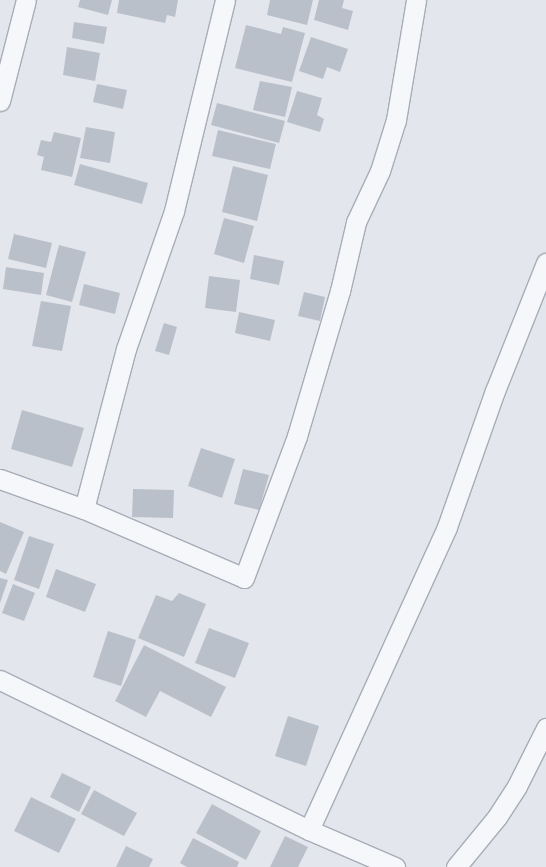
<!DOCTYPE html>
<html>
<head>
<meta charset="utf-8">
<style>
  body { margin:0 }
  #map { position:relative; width:546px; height:867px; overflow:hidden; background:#e3e6ec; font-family:Figtree,sans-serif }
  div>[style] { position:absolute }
  .building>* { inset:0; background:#bac0ca }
  .roads { filter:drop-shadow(1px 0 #a7adb7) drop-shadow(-1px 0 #a7adb7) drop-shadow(0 1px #a7adb7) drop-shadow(0 -1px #a7adb7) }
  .minor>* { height:19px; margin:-9.5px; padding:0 9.5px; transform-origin:9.5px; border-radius:9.5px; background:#f6f7fa }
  span { translate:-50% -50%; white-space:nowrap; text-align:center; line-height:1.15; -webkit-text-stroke:5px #f3f5f9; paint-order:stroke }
</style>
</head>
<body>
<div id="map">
  <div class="building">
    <i style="clip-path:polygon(80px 0,112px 0,108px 15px,78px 7px)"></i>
    <i style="clip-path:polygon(119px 0,178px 0,175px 17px,167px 15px,165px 23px,117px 13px)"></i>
    <i style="clip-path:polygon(270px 0,313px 0,307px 25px,267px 15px)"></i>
    <i style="clip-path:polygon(319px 0,344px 0,342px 8px,353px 11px,348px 30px,314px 20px)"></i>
    <i style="clip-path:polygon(74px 22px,107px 27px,104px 44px,72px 38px)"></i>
    <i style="clip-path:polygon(246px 25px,281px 34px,283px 27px,305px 33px,292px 82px,235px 68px)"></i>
    <i style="clip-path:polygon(311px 37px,348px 49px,340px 72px,327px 67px,323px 79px,299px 71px)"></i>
    <i style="clip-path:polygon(67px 47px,100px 53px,95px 81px,63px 75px)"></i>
    <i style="clip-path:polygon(260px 81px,292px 87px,285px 117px,253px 110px)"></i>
    <i style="clip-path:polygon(97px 84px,127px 90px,123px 109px,93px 102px)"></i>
    <i style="clip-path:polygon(297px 91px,322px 98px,317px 115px,324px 119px,320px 132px,287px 122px)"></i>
    <i style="clip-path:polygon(217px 103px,285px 121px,279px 143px,211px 125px)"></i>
    <i style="clip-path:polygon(86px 127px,115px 132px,110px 163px,80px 158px)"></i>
    <i style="clip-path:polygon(218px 130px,276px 144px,270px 169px,212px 156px)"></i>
    <i style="clip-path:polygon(54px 132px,81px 138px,72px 177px,41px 170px,44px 157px,37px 155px,41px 140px,51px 142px)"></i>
    <i style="clip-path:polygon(80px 164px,148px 183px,142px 204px,74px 185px)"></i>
    <i style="clip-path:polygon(233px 166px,268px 175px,257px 221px,222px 212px)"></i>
    <i style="clip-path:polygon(224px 218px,254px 226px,244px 263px,214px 254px)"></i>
    <i style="clip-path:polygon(14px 234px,52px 243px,46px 268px,8px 259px)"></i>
    <i style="clip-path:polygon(59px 245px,86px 252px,72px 302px,46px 295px)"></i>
    <i style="clip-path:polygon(254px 255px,284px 261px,279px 285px,250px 279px)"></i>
    <i style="clip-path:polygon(6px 267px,44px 273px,41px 295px,3px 289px)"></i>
    <i style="clip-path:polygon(209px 276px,240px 280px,236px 312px,205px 308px)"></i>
    <i style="clip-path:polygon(84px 284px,120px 293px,115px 314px,79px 305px)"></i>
    <i style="clip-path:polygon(304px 292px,325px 297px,320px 321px,298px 316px)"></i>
    <i style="clip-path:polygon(41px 301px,71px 306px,62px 351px,32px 346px)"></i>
    <i style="clip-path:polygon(239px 312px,275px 320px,270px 341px,235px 333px)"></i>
    <i style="clip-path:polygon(164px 323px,177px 327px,169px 355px,155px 351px)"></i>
    <i style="clip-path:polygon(22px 410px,84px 428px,72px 467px,11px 449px)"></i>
    <i style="clip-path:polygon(201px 448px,235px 459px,222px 498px,188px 486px)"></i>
    <i style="clip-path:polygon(243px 469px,269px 475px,259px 510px,234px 504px)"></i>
    <i style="clip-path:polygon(133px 489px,174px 490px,173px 518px,132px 517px)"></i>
    <i style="clip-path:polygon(0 522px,24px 532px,6px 574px,0 571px)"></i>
    <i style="clip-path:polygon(29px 536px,54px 544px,39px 589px,14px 580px)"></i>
    <i style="clip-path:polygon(56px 569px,96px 584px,85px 612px,46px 597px)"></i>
    <i style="clip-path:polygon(0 578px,8px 580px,0 603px)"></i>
    <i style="clip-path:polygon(13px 584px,35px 593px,24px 621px,2px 613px)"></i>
    <i style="clip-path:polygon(179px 593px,206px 604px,184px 657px,138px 638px,156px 595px,172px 601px)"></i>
    <i style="clip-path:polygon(209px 628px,249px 643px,235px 678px,195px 663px)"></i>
    <i style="clip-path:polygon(108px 631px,136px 640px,121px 686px,93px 677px)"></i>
    <i style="clip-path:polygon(144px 645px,226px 687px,211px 717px,160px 691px,146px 717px,115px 701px)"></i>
    <i style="clip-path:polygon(288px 716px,319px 726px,306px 766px,275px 756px)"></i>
    <i style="clip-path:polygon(62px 773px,91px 787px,79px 812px,50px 797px)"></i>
    <i style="clip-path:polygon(94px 790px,137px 813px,124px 836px,81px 814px)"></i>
    <i style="clip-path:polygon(31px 797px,76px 819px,59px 853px,14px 831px)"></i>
    <i style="clip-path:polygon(212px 804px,261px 831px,246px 860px,196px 833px)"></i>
    <i style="clip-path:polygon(285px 836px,308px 847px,298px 867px,270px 867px)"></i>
    <i style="clip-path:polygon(193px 838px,239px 862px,237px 867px,187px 867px,180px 863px)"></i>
    <i style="clip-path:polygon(126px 846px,153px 859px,149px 867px,116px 867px)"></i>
  </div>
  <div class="roads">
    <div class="minor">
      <i style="left:0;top:101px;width:104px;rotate:-75.6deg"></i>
      <i style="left:0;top:479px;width:89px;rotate:19.7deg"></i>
      <i style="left:84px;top:509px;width:174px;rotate:23.3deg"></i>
      <i style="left:244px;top:578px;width:152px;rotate:-69.5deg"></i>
      <i style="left:297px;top:436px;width:151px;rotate:-73.5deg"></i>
      <i style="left:340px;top:291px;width:71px;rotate:-76.9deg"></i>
      <i style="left:356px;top:222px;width:56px;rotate:-64.8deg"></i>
      <i style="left:380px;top:171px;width:53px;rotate:-72.6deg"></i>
      <i style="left:396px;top:120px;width:122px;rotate:-80.5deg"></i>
      <i style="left:84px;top:509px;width:165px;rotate:-75.3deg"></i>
      <i style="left:126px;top:349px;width:146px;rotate:-70.8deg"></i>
      <i style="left:174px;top:211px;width:217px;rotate:-76.4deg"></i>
      <i style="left:0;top:680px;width:343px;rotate:25.9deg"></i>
      <i style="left:309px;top:830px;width:94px;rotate:23.3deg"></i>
      <i style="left:309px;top:830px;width:333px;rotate:-65.5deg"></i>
      <i style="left:447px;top:527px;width:144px;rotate:-70.6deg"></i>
      <i style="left:495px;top:391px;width:138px;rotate:-68.3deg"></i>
      <i style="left:456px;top:867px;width:65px;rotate:-50.6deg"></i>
      <i style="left:497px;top:817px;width:37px;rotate:-57deg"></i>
      <i style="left:517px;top:786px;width:65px;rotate:-63.4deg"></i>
    </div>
  </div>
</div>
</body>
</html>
